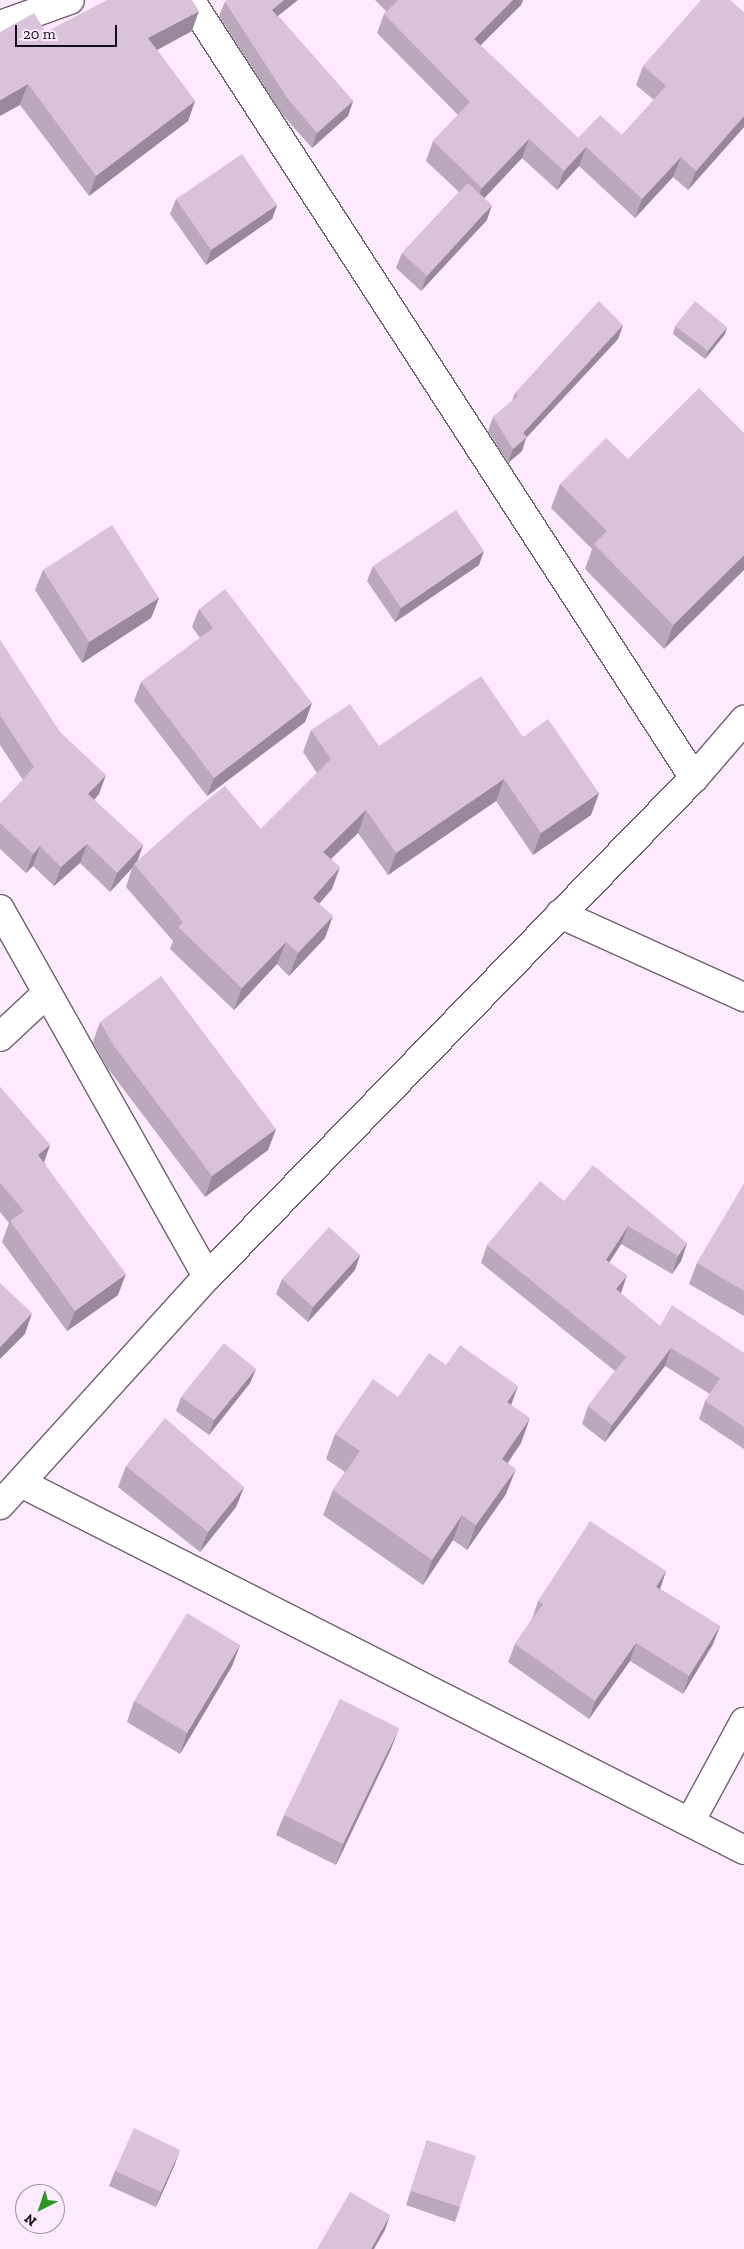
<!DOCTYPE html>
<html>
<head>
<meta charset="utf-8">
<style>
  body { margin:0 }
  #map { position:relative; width:744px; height:2249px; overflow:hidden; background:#fdeafd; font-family:"Zilla Slab",serif }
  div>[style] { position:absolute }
  .roads { filter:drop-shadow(1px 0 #735f73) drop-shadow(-1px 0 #735f73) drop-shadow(0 1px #735f73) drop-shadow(0 -1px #735f73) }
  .minor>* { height:28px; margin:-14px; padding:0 14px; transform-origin:14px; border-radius:14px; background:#fff }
  .wall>* { inset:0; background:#bba8bb }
  .shaded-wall>* { inset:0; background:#988899 }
  .building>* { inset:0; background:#d9c3da }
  span { translate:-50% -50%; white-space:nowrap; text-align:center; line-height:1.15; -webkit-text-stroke:4px #fdeafd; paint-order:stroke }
  .north { position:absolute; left:15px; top:2184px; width:50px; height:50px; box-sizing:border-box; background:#fdeafd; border:1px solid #a192a1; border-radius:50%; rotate:221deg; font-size:14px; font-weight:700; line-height:20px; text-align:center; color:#170f17 }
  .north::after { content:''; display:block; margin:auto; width:18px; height:22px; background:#299825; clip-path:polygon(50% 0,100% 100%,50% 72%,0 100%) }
  .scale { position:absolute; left:15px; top:25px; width:102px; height:22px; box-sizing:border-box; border:2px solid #170f17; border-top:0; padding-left:6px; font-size:15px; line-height:18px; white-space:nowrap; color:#170f17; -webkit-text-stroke:4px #fdeafd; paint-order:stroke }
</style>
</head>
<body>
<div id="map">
  <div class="roads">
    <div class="minor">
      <i style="left:190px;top:0;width:927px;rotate:57.06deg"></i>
      <i style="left:0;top:25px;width:74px;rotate:-19.7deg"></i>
      <i style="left:0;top:909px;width:422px;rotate:60.6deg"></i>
      <i style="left:560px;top:914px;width:202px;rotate:24.3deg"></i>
      <i style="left:0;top:1037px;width:64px;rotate:-43.1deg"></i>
      <i style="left:21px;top:1483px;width:811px;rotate:26.91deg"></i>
      <i style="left:0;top:1505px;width:308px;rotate:-47.8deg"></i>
      <i style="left:207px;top:1277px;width:697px;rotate:-45.7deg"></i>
      <i style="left:694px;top:778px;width:77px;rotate:-49.2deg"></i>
      <i style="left:690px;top:1822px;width:114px;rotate:-61.6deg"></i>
    </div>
  </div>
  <div class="wall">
    <i style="clip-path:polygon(227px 0,298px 0,278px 16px,353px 101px,348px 116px,312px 148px,282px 114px,219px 16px,225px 2px)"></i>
    <i style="clip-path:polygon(375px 0,523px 0,521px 5px,480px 45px,578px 138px,622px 135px,654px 100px,636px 85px,643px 66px,744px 127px,688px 190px,673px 177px,635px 218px,579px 166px,557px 190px,522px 158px,484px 198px,487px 220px,421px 291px,396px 268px,402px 253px,459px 192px,426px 161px,433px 141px,458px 115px,377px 33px,384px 14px,386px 11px)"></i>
    <i style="clip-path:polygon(192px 31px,157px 50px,195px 101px,188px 121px,89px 196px,20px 105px,46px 32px)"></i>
    <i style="clip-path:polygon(176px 199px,277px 205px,272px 219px,206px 265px,170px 214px)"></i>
    <i style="clip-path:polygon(623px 325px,618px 339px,526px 438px,522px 451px,508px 463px,488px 431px,493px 417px,512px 401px,515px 393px)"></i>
    <i style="clip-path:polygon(675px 326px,725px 334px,705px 359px,673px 334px)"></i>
    <i style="clip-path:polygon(744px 433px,664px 649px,585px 569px,592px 549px,551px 508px,560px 484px,628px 459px)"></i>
    <i style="clip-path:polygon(479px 565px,395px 622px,367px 581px,373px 566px)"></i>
    <i style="clip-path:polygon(43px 570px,159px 598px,151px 618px,82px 663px,35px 590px)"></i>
    <i style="clip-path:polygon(199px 609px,312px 703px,305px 722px,207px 796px,134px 701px,141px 682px,200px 638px,192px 627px)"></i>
    <i style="clip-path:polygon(0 640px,99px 794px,94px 800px,143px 845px,137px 862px,261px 829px,317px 773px,303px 752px,311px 730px,379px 746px,523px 737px,599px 793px,591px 815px,533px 855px,496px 801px,388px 875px,358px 833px,331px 859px,332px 889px,319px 903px,325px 938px,289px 976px,277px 964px,234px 1010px,170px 949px,173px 941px,126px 887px,132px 868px,110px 892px,80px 863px,54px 886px,33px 866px,26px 873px,0 849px,0 804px,23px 780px,0 745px)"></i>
    <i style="clip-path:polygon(100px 1022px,276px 1129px,268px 1150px,205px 1197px,106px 1066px,93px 1042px)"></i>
    <i style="clip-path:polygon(0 1087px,50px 1145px,44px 1162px,118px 1295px,67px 1331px,2px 1242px,9px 1223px,0 1212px)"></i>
    <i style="clip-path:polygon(744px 1184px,744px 1316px,689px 1284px,697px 1263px)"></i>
    <i style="clip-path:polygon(564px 1201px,687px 1243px,681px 1261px,672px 1274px,621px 1244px,609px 1263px,620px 1293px,660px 1326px,744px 1353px,744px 1449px,699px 1419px,705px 1401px,710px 1394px,665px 1366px,605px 1442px,582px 1424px,588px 1406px,615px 1371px,481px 1263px,487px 1245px)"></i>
    <i style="clip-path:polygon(360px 1255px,355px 1270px,308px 1322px,276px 1294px,282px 1279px)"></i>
    <i style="clip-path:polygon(446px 1365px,511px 1405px,521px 1443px,508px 1463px,506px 1494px,467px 1550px,453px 1540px,423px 1585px,323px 1515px,333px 1490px,345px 1472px,326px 1459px,335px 1434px,398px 1397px)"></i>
    <i style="clip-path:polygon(256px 1369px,250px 1383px,209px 1435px,176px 1411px,181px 1397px)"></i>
    <i style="clip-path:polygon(126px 1466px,244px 1487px,236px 1507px,200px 1552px,118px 1487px)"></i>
    <i style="clip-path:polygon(666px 1571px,660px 1589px,720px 1626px,713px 1644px,683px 1694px,630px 1661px,589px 1719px,508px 1662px,515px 1644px,532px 1619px,538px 1601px)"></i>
    <i style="clip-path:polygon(240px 1645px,232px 1666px,180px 1754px,127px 1722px,134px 1701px)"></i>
    <i style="clip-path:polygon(391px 1749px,336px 1865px,276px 1835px,284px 1815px)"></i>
    <i style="clip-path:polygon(427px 2140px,460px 2207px,455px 2222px,406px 2205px)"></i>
    <i style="clip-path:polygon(175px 2164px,156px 2207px,109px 2186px,115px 2171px)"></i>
  </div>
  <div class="shaded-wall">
    <i style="clip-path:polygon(284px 0,298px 0,267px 24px,272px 10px)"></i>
    <i style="clip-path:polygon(513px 0,523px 0,521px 5px,467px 59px,474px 39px)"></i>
    <i style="clip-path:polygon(199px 11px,192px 31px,140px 59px,148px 38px)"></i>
    <i style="clip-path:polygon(28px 84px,20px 105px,0 116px,0 100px)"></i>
    <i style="clip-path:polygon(195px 101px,188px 121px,89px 196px,96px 176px)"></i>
    <i style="clip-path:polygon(353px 101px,348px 116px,312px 148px,317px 133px)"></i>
    <i style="clip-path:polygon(744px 116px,744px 127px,688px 190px,696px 171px)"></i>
    <i style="clip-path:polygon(529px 139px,522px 158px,475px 208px,482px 188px)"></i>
    <i style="clip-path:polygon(586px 147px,579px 166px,557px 190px,564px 171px)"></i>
    <i style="clip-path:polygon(681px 157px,673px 177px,635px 218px,642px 199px)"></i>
    <i style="clip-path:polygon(277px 205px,272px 219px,206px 265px,211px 250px)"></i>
    <i style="clip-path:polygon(492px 205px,487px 220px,421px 291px,427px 276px)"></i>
    <i style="clip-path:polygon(623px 325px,618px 339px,526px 438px,522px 451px,508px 463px,513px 449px,523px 433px)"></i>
    <i style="clip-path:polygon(727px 327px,725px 334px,705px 359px,708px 351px)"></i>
    <i style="clip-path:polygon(484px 551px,479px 565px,395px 622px,401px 608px)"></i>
    <i style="clip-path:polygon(744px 555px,744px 570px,664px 649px,673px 625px)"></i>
    <i style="clip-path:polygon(159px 598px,151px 618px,82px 663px,89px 642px)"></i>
    <i style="clip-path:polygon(312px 703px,305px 722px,207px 796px,214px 778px)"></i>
    <i style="clip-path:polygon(106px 775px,99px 794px,81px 814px,88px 794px)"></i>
    <i style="clip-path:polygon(504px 779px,496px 801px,388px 875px,396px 853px)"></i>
    <i style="clip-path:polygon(599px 793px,591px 815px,533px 855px,541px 833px)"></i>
    <i style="clip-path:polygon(366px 810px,358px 833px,315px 874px,323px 852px)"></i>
    <i style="clip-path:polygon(87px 844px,80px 863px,54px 886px,61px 867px)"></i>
    <i style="clip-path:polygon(143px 845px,136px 865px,134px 864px,132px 868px,110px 892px,117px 873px)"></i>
    <i style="clip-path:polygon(40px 846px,33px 866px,26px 873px,33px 854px)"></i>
    <i style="clip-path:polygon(340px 867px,332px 889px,305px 920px,313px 898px)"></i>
    <i style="clip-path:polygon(333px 916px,325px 938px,289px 976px,298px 953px)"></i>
    <i style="clip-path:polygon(286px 942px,277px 964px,234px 1010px,242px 988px)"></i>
    <i style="clip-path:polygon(276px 1129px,268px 1150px,205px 1197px,212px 1176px)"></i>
    <i style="clip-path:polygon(50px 1145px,43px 1165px,38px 1155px)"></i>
    <i style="clip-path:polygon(628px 1226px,621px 1244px,599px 1278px,606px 1260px)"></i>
    <i style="clip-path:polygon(687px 1243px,681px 1261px,672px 1274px,678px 1256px)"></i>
    <i style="clip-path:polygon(360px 1255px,355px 1270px,308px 1322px,313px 1307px)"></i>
    <i style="clip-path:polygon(126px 1274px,118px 1295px,67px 1331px,75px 1311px)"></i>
    <i style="clip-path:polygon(627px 1275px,621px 1293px,609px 1307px,616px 1289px)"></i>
    <i style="clip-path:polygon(32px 1313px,25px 1334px,0 1359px,0 1347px)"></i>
    <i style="clip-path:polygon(671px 1348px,665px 1366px,605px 1442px,612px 1425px)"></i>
    <i style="clip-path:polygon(256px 1369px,250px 1383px,209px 1435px,214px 1420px)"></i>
    <i style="clip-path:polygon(518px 1386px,509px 1411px,507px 1402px)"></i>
    <i style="clip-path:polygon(530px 1418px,521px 1443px,493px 1484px,502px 1459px)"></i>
    <i style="clip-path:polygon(516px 1469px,506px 1494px,467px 1550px,476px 1525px)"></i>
    <i style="clip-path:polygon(244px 1487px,236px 1507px,200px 1552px,208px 1532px)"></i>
    <i style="clip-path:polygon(462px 1515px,453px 1540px,423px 1585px,432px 1560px)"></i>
    <i style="clip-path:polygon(666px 1571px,660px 1589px,656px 1587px)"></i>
    <i style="clip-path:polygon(720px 1626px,713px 1644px,683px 1694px,689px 1676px)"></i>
    <i style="clip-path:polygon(636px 1643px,630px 1661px,589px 1719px,595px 1701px)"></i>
    <i style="clip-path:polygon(240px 1645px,232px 1666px,180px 1754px,187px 1733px)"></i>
    <i style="clip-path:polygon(399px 1728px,391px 1749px,336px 1865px,343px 1844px)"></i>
    <i style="clip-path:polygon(180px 2150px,175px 2164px,156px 2207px,161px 2192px)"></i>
    <i style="clip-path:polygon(390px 2215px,385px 2230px,374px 2249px,371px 2249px)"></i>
  </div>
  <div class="building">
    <i style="clip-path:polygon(107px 0,192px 0,199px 11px,148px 38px,195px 101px,96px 176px,28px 84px,0 100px,0 32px,34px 13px,46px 32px)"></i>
    <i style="clip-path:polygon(227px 0,284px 0,272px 10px,353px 101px,317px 133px,288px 99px,225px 2px)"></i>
    <i style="clip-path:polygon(398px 0,513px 0,474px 39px,578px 138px,600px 115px,622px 135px,666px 86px,643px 66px,701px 0,730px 0,744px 12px,744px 116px,696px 171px,681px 157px,642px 199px,586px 147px,564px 171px,529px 139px,482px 188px,433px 141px,470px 102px,384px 14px)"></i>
    <i style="clip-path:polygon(242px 154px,277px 205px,211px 250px,176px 199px)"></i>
    <i style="clip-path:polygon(468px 183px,492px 205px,427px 276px,402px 253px)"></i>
    <i style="clip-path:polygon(599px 301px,623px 325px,523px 433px,527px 437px,513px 449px,493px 417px,518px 396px,515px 393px)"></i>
    <i style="clip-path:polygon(695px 301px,727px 327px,708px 351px,675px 326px)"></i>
    <i style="clip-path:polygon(699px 388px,744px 433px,744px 555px,673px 625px,594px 544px,607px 531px,560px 484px,606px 438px,628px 459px)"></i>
    <i style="clip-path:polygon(456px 510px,484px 551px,401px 608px,373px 566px)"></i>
    <i style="clip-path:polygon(112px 525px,159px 598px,89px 642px,43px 570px)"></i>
    <i style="clip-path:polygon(225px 589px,312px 703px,214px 778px,141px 682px,213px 628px,199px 609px)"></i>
    <i style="clip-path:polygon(0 640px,60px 732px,106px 775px,88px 794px,143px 845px,117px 873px,87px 844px,61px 867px,40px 846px,33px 854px,0 823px,0 804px,34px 767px,0 715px)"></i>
    <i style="clip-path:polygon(481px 676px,523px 737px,548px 719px,599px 793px,541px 833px,504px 779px,396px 853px,366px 810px,323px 852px,340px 867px,313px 898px,333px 916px,298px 953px,286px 942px,242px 988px,178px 927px,183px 922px,134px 864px,189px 815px,225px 786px,261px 829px,331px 759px,311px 730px,350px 704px,379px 746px)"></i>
    <i style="clip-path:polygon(161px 976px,276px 1129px,212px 1176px,114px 1046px,100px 1022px)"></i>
    <i style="clip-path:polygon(0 1087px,50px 1145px,38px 1155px,126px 1274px,75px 1311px,10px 1221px,24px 1211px,0 1183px)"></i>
    <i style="clip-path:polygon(593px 1165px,687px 1243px,678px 1256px,628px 1226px,606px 1260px,627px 1275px,616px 1289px,660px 1326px,672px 1305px,744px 1353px,744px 1427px,705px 1401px,720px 1378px,671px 1348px,612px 1425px,588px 1406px,626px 1357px,487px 1245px,540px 1181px,564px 1201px)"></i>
    <i style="clip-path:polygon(744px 1184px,744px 1291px,697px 1263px)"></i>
    <i style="clip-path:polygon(329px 1227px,360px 1255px,313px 1307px,282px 1279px)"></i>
    <i style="clip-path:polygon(0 1283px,32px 1313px,0 1347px)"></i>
    <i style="clip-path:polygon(224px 1343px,256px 1369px,214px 1420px,181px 1397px)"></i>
    <i style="clip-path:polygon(460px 1345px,518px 1386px,507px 1402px,530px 1418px,502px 1459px,516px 1469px,476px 1525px,462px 1515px,432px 1560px,333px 1490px,360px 1451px,335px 1434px,373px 1379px,398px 1397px,429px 1353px,446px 1365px)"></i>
    <i style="clip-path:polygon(165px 1418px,244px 1487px,208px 1532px,126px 1466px)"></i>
    <i style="clip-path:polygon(590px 1521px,666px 1571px,656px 1587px,720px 1626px,689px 1676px,636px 1643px,595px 1701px,515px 1644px,543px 1604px,538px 1601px)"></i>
    <i style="clip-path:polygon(187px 1613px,240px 1645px,187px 1733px,134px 1701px)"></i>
    <i style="clip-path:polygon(340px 1699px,399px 1728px,343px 1844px,284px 1815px)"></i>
    <i style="clip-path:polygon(134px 2128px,180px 2150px,161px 2192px,115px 2171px)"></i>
    <i style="clip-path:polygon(427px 2140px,476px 2156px,460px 2207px,411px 2191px)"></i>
    <i style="clip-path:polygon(350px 2192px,390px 2215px,371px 2249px,317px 2249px)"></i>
  </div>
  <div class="north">N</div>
  <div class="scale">20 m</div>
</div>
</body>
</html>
